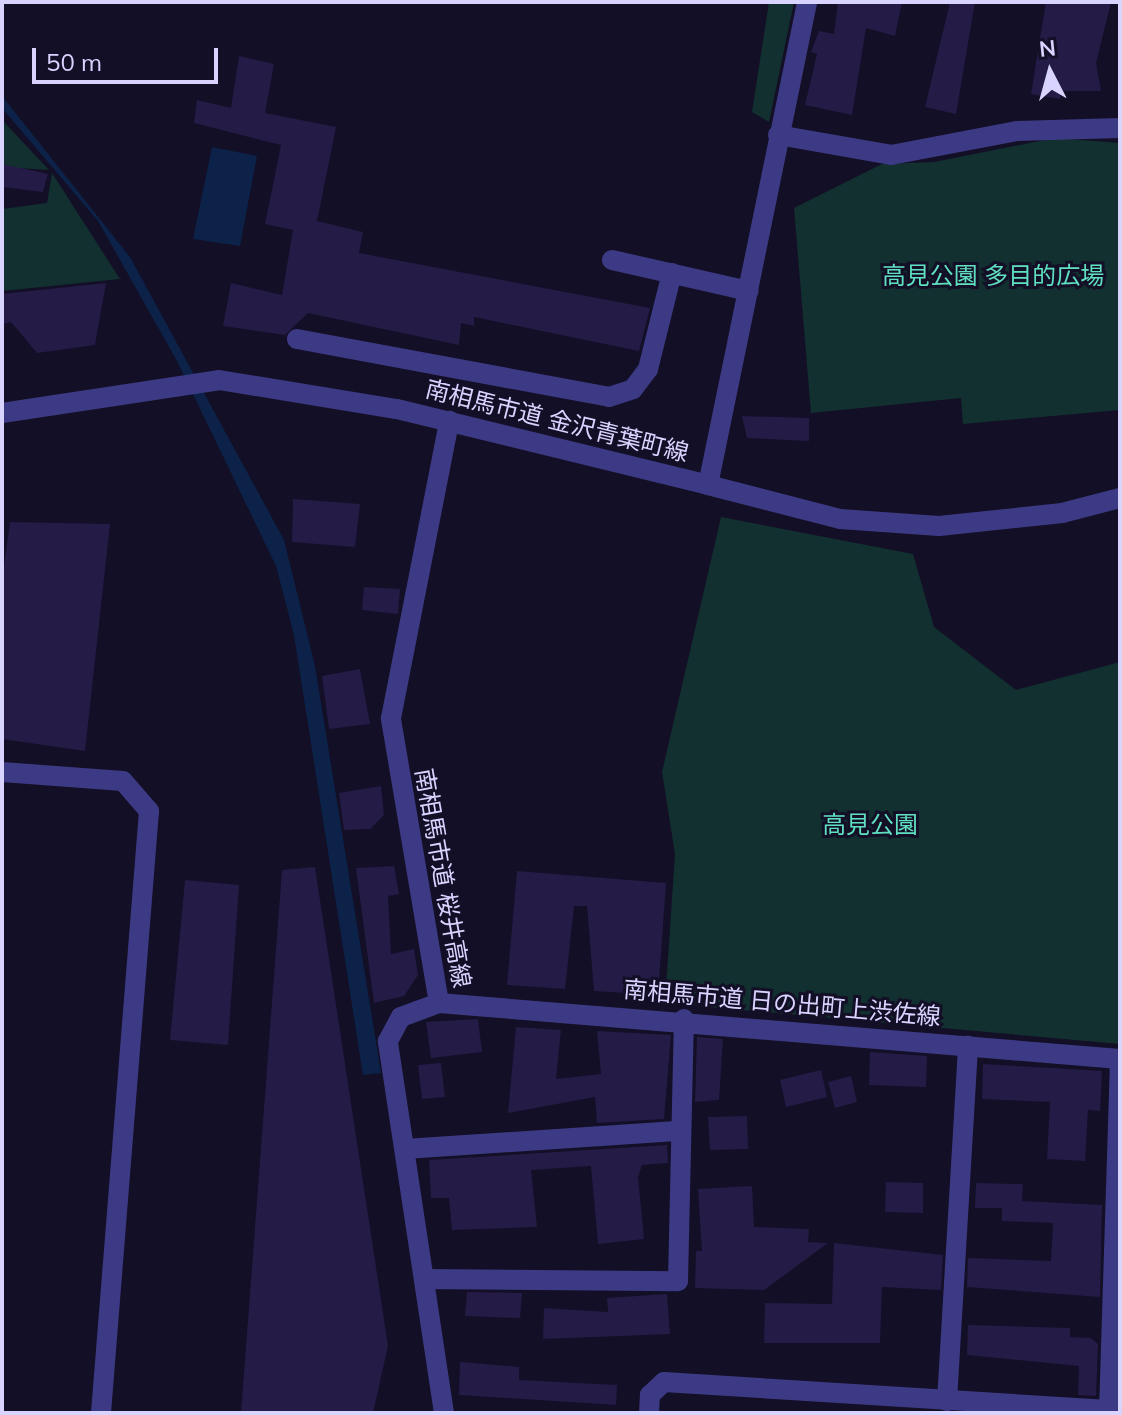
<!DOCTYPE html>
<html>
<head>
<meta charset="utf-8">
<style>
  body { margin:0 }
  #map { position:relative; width:1122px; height:1415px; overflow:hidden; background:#130f26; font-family:Mulish,"Noto Sans JP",sans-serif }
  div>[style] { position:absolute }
  .green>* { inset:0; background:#12302f }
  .water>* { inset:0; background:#0c2248 }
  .building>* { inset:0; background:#241b47 }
  .minor>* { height:20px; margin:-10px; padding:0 10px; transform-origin:10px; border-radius:10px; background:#3d3a85 }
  span { translate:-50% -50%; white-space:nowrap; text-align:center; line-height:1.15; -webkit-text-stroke:6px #130f26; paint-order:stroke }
  .park-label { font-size:24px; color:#5fe0c0 }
  .street-label { font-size:24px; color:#d9d4ff }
  .frame { position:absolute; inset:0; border:4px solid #d9d4ff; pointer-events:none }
  .north { position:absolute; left:1010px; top:32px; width:80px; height:80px; -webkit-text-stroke:6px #130f26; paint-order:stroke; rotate:354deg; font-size:22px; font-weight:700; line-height:32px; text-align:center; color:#d9d4ff }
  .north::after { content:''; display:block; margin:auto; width:28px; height:36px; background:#d9d4ff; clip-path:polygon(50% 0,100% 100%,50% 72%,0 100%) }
  .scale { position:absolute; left:32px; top:48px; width:186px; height:36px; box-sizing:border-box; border:4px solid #d9d4ff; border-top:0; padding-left:10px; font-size:24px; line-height:28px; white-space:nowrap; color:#d9d4ff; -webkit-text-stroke:6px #130f26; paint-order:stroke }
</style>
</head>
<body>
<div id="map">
  <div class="green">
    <i style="clip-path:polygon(769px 2px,794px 2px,769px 122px,752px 112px)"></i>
    <i style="clip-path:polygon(2px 120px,49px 170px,2px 167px)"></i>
    <i style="clip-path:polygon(1055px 138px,1120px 143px,1120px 410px,963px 424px,961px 398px,811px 413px,794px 208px,882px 164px,934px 162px)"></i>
    <i style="clip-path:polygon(52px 173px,120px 279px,2px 291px,2px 209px,47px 203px)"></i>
    <i style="clip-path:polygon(721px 517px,913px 554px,934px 627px,1016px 690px,1120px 662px,1120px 1044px,665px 1003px,675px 854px,662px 772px)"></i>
  </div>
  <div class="water">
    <i style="clip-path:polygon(2px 96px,130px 257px,284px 540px,315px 666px,381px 1073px,363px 1075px,294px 635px,276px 566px,177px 361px,98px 221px,2px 108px)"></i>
    <i style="clip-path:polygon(212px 147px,257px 156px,240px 246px,193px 239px)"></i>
  </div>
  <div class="building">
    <i style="clip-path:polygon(838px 2px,902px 2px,895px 36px,866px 28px,852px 115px,805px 105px,817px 54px,811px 52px,819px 31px,834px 34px)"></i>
    <i style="clip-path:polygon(950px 2px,975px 2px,956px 114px,925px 107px)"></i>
    <i style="clip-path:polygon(1046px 2px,1111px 2px,1096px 63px,1101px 91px,1061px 91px,1060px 99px,1031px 94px)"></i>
    <i style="clip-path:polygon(239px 56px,274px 64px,265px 113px,336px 127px,317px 221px,363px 232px,359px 253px,650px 308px,639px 351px,474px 317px,474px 326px,461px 323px,459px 345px,308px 313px,285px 335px,223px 326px,231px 283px,282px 295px,293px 230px,265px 224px,281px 145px,194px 123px,197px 100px,231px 108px)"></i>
    <i style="clip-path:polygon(2px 164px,48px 174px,43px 192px,2px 187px)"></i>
    <i style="clip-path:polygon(106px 283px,95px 345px,37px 353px,11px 322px,2px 324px,2px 294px)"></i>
    <i style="clip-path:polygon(742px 416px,809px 418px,809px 441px,747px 438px)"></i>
    <i style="clip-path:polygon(293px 499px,360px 504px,355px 547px,292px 542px)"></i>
    <i style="clip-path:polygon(10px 522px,110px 524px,85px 751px,2px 739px,2px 581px)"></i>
    <i style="clip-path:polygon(364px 587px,400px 589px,398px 614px,362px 610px)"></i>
    <i style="clip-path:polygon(360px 669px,370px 724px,329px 729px,322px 676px)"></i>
    <i style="clip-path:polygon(381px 786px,384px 815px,370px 829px,344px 830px,339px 793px)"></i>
    <i style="clip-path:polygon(394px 866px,399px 894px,388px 896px,391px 954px,414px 949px,418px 975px,404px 996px,374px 1003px,356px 868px)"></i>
    <i style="clip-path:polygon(315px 867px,388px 1346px,373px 1413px,241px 1413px,282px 870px)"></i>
    <i style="clip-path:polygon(517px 871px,666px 883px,658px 995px,594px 991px,587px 906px,574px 906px,565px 989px,507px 985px)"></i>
    <i style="clip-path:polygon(185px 880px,239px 885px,228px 1045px,170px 1040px)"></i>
    <i style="clip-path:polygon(478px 1019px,482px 1052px,431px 1058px,426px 1022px)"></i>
    <i style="clip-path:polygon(516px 1027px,561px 1030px,556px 1079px,601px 1074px,597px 1031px,671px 1035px,664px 1119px,597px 1123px,595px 1097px,508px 1113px)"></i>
    <i style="clip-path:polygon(697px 1037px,723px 1039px,719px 1100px,695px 1102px)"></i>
    <i style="clip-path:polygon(870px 1052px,927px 1056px,926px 1087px,869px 1085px)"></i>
    <i style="clip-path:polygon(441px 1063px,445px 1097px,422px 1099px,418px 1065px)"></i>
    <i style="clip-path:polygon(983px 1064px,1102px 1071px,1100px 1111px,1088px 1110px,1085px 1161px,1047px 1159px,1050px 1102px,982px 1099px)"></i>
    <i style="clip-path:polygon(821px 1070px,827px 1097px,786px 1107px,780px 1080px)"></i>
    <i style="clip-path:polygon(851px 1076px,857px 1102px,835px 1108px,828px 1082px)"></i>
    <i style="clip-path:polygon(747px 1116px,748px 1149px,710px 1150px,708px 1117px)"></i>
    <i style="clip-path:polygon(667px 1145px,668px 1163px,642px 1165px,638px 1177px,644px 1239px,598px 1244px,591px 1166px,531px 1170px,537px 1227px,452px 1230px,449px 1198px,431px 1198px,429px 1160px)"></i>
    <i style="clip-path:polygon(886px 1182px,923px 1183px,923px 1213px,885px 1212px)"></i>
    <i style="clip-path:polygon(976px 1183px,1023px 1184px,1022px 1201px,1102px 1205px,1100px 1297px,967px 1287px,968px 1258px,1051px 1261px,1053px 1223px,1002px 1221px,1002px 1208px,975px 1208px)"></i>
    <i style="clip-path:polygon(752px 1186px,754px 1227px,809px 1229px,808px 1242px,828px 1243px,764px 1290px,695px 1288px,696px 1251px,702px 1251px,698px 1189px)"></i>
    <i style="clip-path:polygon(834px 1243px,943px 1255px,941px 1290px,882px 1287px,880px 1343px,764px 1343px,765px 1303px,832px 1304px)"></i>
    <i style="clip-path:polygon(467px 1292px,522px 1293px,520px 1318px,465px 1316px)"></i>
    <i style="clip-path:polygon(667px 1294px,670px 1334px,543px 1339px,544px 1308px,608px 1312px,607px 1298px)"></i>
    <i style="clip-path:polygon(968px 1325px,1070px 1328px,1070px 1337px,1091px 1338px,1098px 1344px,1096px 1396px,1078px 1395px,1079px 1366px,967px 1355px)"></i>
    <i style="clip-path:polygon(460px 1362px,519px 1367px,519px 1380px,617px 1385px,616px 1405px,459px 1395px)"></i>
  </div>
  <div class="minor">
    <i style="left:778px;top:135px;width:115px;rotate:10deg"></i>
    <i style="left:891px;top:155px;width:128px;rotate:-10.8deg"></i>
    <i style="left:1017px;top:131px;width:103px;rotate:-1.7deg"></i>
    <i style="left:612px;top:260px;width:140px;rotate:12.8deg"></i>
    <i style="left:297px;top:339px;width:317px;rotate:10.5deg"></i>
    <i style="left:609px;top:397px;width:25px;rotate:-18deg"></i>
    <i style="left:633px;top:389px;width:25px;rotate:-53deg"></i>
    <i style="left:648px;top:369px;width:99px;rotate:-76deg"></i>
    <i style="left:2px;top:413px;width:219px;rotate:-8.6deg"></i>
    <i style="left:219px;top:380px;width:180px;rotate:9.3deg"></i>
    <i style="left:397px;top:409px;width:320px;rotate:13.7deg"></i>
    <i style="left:708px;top:485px;width:493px;rotate:-78.4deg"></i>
    <i style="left:708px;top:485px;width:136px;rotate:14.4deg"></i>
    <i style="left:840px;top:519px;width:99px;rotate:4deg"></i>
    <i style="left:939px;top:526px;width:124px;rotate:-6deg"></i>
    <i style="left:1062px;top:513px;width:60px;rotate:-14.5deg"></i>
    <i style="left:2px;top:772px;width:121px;rotate:4.3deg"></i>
    <i style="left:123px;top:781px;width:40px;rotate:49deg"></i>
    <i style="left:149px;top:811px;width:604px;rotate:94.56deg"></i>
    <i style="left:439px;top:1003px;width:683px;rotate:4.7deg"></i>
    <i style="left:405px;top:1149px;width:272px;rotate:-3.8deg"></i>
    <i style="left:424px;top:1279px;width:254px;rotate:0.5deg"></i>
    <i style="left:678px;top:1281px;width:262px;rotate:-88.7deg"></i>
    <i style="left:947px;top:1401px;width:356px;rotate:-86.6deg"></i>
    <i style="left:1109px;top:1411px;width:352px;rotate:-88.2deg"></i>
    <i style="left:444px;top:1413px;width:376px;rotate:-98.6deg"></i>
    <i style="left:388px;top:1041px;width:27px;rotate:-62deg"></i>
    <i style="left:401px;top:1017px;width:40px;rotate:-20.2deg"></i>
    <i style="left:439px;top:1003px;width:289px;rotate:-99.6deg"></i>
    <i style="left:391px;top:718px;width:303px;rotate:-78.9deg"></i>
    <i style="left:649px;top:1413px;width:18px;rotate:-87deg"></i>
    <i style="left:650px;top:1395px;width:19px;rotate:-43deg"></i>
    <i style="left:664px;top:1382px;width:457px;rotate:3.6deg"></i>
  </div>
  <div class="park-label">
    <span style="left:993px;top:276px">高見公園 多目的広場</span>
    <span style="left:870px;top:825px">高見公園</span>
  </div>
  <div class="street-label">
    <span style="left:557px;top:421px;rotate:14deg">南相馬市道 金沢青葉町線</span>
    <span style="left:443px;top:878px;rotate:80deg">南相馬市道 桜井高線</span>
    <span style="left:782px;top:1003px;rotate:5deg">南相馬市道 日の出町上渋佐線</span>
  </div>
  <div class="frame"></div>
  <div class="north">N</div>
  <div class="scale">50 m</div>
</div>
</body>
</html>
